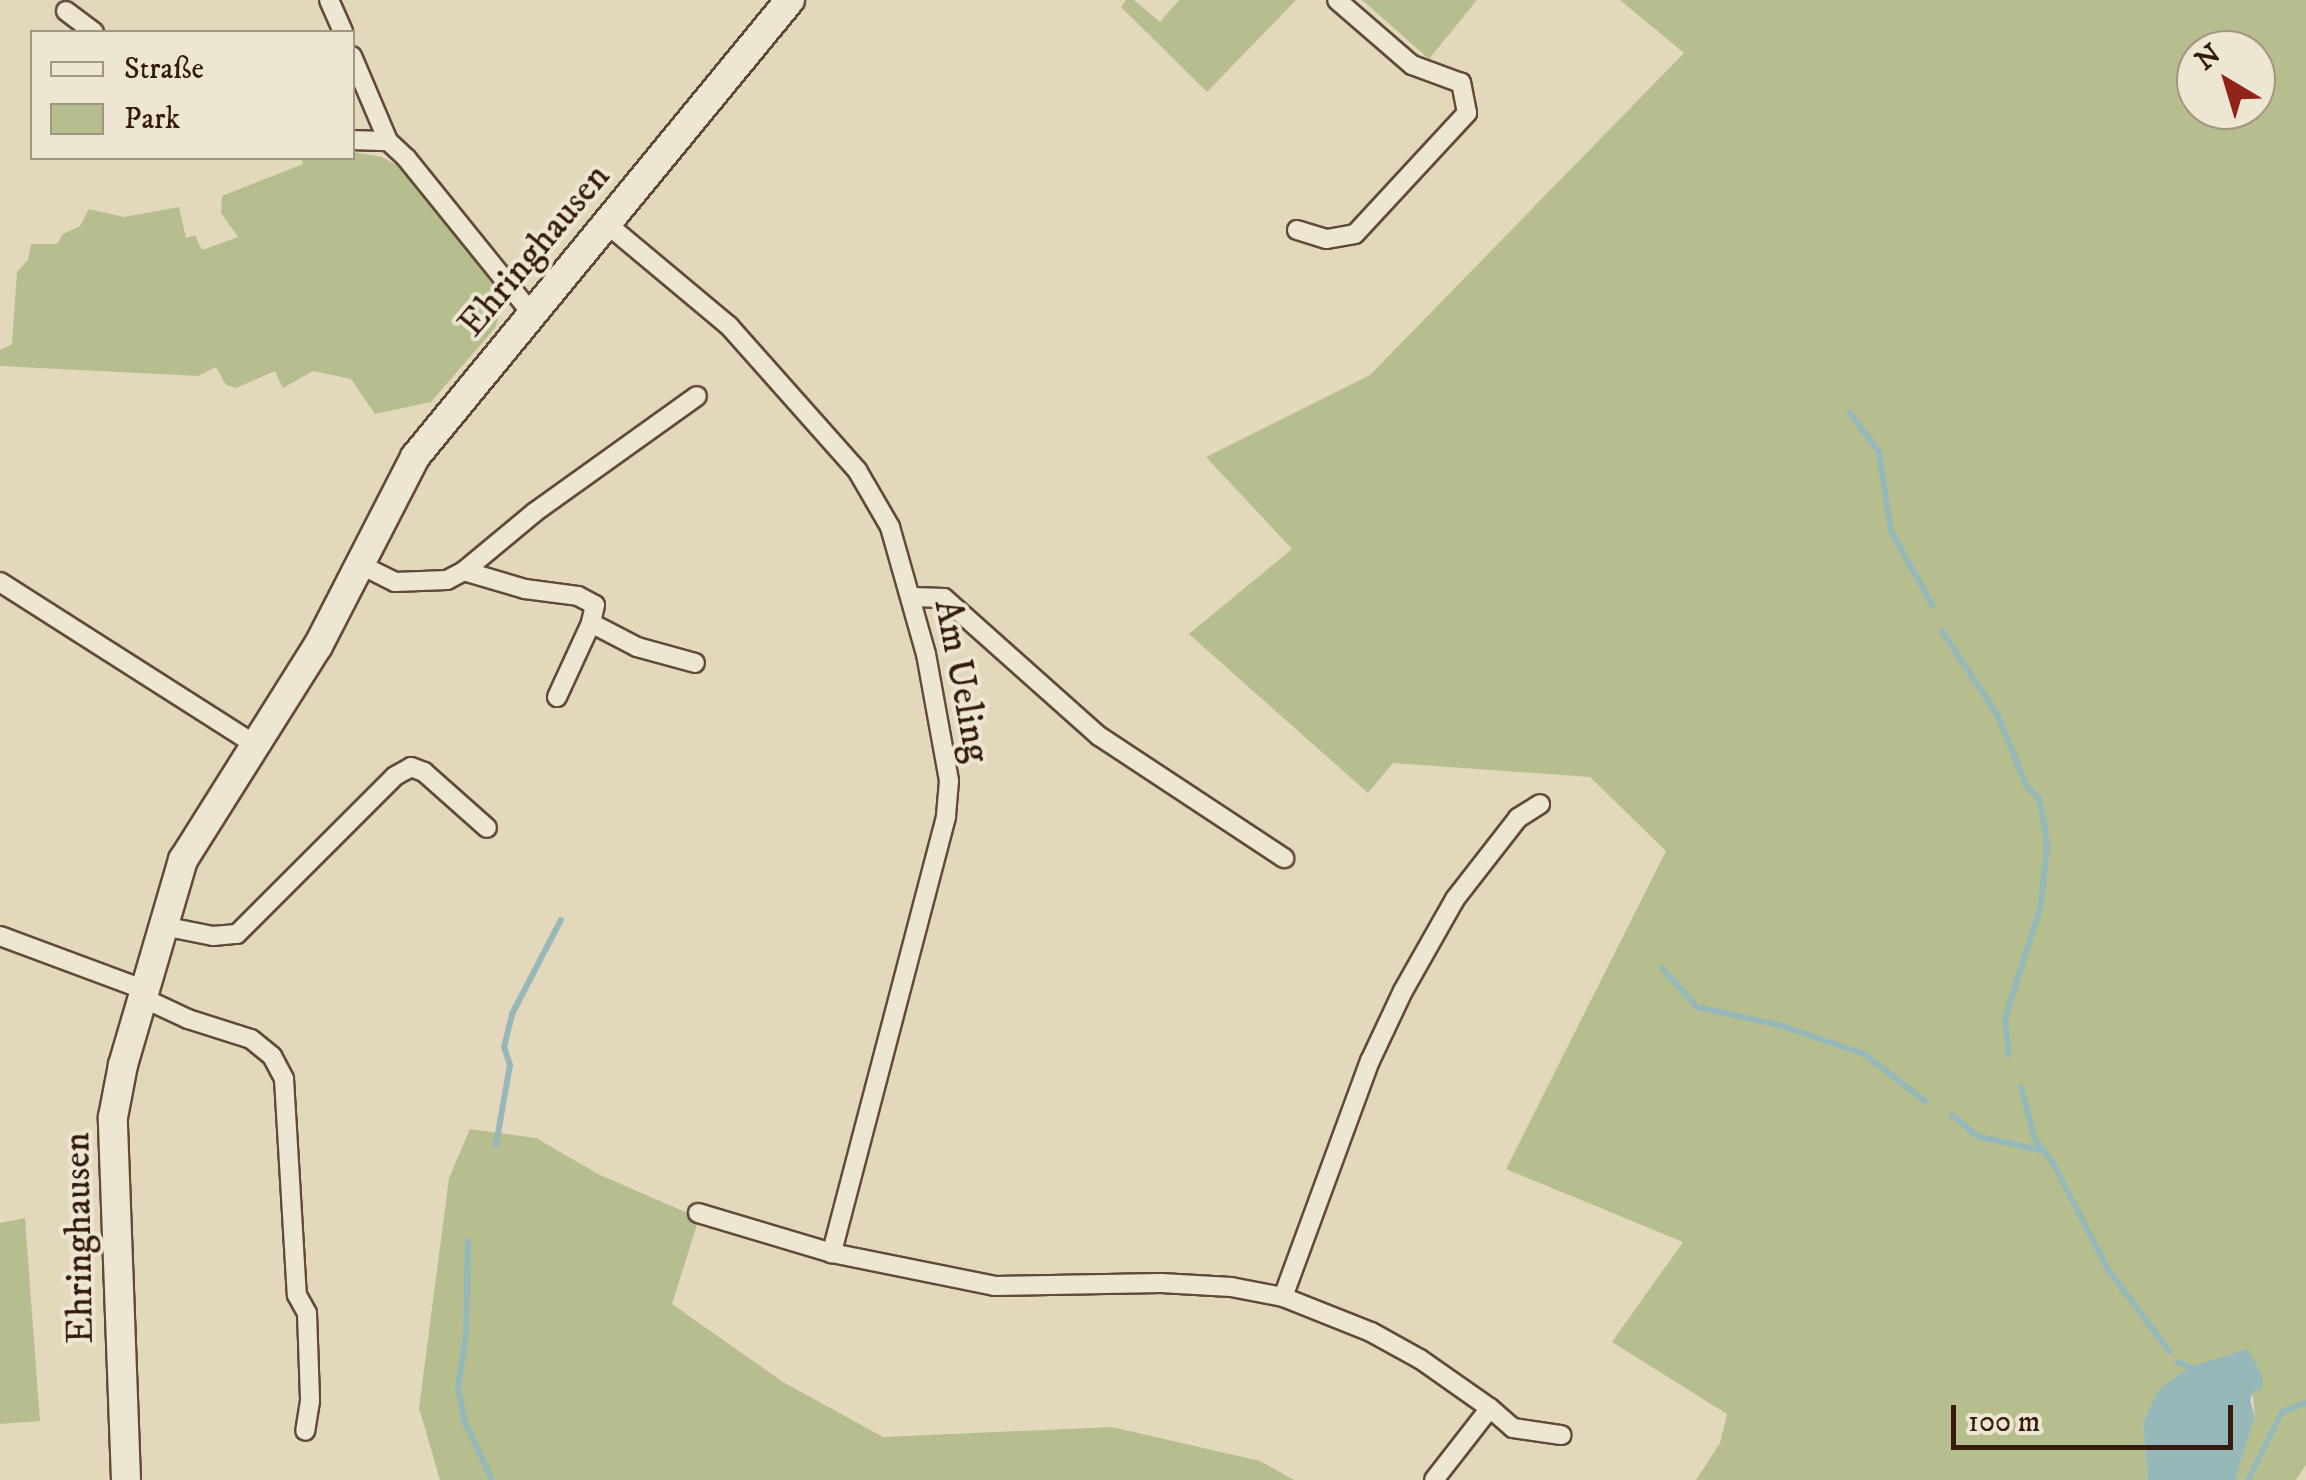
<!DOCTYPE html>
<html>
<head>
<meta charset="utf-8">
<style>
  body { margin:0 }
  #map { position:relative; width:2306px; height:1480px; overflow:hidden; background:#e4d8bc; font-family:"IM FELL DW Pica",serif }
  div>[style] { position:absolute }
  .green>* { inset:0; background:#b7be8e }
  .water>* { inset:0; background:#97b8b8 }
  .stream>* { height:6px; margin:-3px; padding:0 3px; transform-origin:3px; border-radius:3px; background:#97b8b8 }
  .roads { filter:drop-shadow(2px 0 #624a3a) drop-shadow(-2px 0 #624a3a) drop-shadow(0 2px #624a3a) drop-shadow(0 -2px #624a3a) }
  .minor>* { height:18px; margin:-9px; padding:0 9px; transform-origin:9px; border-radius:9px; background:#ede6d3 }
  .secondary>* { height:28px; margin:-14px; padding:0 14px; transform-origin:14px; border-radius:14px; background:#ede6d3 }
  span { translate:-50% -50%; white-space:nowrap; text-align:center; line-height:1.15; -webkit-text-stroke:8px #ede6d3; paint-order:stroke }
  .street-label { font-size:38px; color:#371a0e }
  .legend { position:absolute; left:30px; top:30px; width:325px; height:130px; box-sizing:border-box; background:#ede6d3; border:2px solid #a49484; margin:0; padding:12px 18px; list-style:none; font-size:30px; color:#371a0e }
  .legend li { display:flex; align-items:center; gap:20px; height:50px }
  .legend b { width:50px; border:2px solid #a49484 }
  .north { position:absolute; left:2176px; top:30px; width:100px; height:100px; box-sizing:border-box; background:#ede6d3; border:2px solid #a49484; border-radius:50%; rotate:322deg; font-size:28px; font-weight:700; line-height:40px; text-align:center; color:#371a0e }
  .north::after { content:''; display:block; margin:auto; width:35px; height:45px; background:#8f2418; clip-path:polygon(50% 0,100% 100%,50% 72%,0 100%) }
  .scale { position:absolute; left:1951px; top:1405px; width:282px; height:45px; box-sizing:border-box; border:5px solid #371a0e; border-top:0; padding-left:12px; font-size:30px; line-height:35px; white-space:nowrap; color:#371a0e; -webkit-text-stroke:8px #ede6d3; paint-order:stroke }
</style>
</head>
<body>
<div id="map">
  <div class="green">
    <i style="clip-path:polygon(1126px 0,1134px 0,1160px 22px,1179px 0,1296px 0,1207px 92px,1121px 7px)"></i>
    <i style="clip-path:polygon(1362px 0,1477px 0,1429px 59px)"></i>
    <i style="clip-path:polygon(evenodd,1620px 0,2306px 0,2306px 1465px,2296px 1480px,2235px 1480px,2255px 1417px,2248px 1349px,2157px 1391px,2143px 1423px,2148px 1480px,1696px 1480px,1720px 1443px,1727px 1414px,1612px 1342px,1683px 1242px,1506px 1169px,1666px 851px,1590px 777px,1393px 763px,1368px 793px,1189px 634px,1292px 549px,1206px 457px,1370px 375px,1684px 53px,1620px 0,2196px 50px,2256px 50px,2256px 110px,2196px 110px,2196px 50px)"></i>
    <i style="clip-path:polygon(353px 152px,382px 157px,401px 168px,505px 298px,495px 328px,431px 402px,375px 414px,351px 379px,313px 371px,283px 388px,275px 371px,236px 388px,226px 385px,216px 367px,198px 376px,0 366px,0 350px,12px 344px,17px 272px,28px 260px,31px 244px,57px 244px,63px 234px,80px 226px,89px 209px,124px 217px,179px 207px,186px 238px,195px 235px,202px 250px,238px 237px,221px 213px,222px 196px,303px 164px,301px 158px,352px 158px)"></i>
    <i style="clip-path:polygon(470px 1129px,536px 1138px,598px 1174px,699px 1218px,672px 1304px,783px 1382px,883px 1437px,1112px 1427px,1260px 1461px,1294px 1480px,440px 1480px,419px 1408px,449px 1178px)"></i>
    <i style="clip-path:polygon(25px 1218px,40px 1421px,0 1424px,0 1223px)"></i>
  </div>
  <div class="water">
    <i style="clip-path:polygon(2248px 1349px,2262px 1375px,2262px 1389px,2254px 1391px,2250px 1400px,2255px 1417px,2235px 1480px,2148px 1480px,2143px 1423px,2157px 1391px,2189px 1367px)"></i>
  </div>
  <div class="stream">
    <i style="left:1850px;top:413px;width:49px;rotate:53.4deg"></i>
    <i style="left:1879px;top:452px;width:80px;rotate:81.4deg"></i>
    <i style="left:1891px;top:531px;width:85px;rotate:61deg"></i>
    <i style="left:1942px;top:631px;width:102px;rotate:56.6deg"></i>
    <i style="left:1998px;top:716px;width:77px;rotate:67.8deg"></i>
    <i style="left:2027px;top:787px;width:16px;rotate:43deg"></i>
    <i style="left:2039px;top:798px;width:25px;rotate:79deg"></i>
    <i style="left:2044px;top:823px;width:25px;rotate:83deg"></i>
    <i style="left:2047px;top:848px;width:61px;rotate:96.5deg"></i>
    <i style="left:2040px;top:909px;width:114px;rotate:107.8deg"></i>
    <i style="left:2005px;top:1018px;width:37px;rotate:84deg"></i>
    <i style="left:1662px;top:968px;width:52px;rotate:48.1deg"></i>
    <i style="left:1697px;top:1007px;width:84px;rotate:12.4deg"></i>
    <i style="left:1779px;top:1025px;width:90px;rotate:18.8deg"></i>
    <i style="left:1864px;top:1054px;width:77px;rotate:37.6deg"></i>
    <i style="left:2021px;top:1087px;width:55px;rotate:75.2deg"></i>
    <i style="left:2035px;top:1140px;width:29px;rotate:52deg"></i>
    <i style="left:2053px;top:1163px;width:118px;rotate:62.8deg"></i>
    <i style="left:2107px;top:1268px;width:104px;rotate:53.2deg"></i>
    <i style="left:1952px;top:1115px;width:33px;rotate:40deg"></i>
    <i style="left:1977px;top:1136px;width:64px;rotate:12.7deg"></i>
    <i style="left:496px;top:1145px;width:81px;rotate:-80.1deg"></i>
    <i style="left:510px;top:1065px;width:19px;rotate:-108deg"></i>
    <i style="left:504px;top:1047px;width:34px;rotate:-76deg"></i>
    <i style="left:512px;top:1014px;width:106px;rotate:-62.5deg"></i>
    <i style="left:468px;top:1241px;width:93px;rotate:91.2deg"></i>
    <i style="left:466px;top:1334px;width:55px;rotate:98.4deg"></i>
    <i style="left:458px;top:1388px;width:33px;rotate:79deg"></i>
    <i style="left:464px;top:1420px;width:66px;rotate:65deg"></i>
    <i style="left:2178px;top:1362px;width:12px;rotate:24deg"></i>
    <i style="left:2248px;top:1480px;width:76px;rotate:-63.4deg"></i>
    <i style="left:2282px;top:1412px;width:26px;rotate:-21deg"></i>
  </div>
  <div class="roads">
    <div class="minor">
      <i style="left:329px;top:0;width:35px;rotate:66deg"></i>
      <i style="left:66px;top:11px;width:35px;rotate:37deg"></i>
      <i style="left:352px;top:56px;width:92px;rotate:67deg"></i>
      <i style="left:352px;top:140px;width:36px;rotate:2deg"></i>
      <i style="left:388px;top:141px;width:26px;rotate:43deg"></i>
      <i style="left:407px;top:159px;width:201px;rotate:51.1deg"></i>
      <i style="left:607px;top:224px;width:159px;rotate:39.9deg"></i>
      <i style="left:729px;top:326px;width:193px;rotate:48.4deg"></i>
      <i style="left:857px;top:470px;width:66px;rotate:59.9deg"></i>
      <i style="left:890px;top:527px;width:132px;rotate:74.2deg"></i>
      <i style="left:926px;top:654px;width:129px;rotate:79.7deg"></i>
      <i style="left:949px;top:781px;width:36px;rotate:95deg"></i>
      <i style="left:946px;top:817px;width:451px;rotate:104.7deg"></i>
      <i style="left:832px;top:1253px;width:166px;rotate:11.4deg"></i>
      <i style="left:995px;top:1286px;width:166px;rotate:-1deg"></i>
      <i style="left:1161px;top:1283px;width:70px;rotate:3.3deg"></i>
      <i style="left:1231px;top:1287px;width:53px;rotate:10.9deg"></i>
      <i style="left:1283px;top:1297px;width:252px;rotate:-69.8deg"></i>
      <i style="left:1370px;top:1061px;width:77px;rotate:-64.8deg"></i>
      <i style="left:1403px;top:991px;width:106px;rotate:-60.5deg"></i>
      <i style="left:1455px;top:899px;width:103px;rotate:-52.1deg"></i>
      <i style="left:1518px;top:818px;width:26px;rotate:-32deg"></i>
      <i style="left:1297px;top:230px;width:31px;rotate:17deg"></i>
      <i style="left:1327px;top:239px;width:28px;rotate:-10deg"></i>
      <i style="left:1355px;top:234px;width:165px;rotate:-47.2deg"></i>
      <i style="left:1467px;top:113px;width:31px;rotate:-101deg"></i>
      <i style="left:1461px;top:83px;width:52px;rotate:-159.8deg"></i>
      <i style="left:1412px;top:65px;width:99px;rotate:-139.1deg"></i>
      <i style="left:359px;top:564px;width:40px;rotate:26.6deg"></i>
      <i style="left:395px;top:582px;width:52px;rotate:-2.2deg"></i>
      <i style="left:447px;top:580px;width:19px;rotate:-28deg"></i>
      <i style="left:464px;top:571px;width:92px;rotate:-39.7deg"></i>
      <i style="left:535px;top:512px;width:199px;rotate:-35.6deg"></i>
      <i style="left:464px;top:571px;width:64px;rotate:16.4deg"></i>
      <i style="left:525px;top:589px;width:53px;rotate:7.5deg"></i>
      <i style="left:578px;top:596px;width:19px;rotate:28deg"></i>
      <i style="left:595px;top:605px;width:18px;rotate:103deg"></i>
      <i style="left:591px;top:623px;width:52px;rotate:27.6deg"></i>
      <i style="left:637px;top:647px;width:60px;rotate:15.4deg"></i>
      <i style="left:0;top:582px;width:301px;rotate:32.5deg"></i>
      <i style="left:913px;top:597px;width:31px;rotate:2deg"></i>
      <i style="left:944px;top:598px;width:208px;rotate:41.7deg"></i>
      <i style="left:1099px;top:736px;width:222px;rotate:33.4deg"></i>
      <i style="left:557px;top:697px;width:81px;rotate:-65.3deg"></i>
      <i style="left:163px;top:926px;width:51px;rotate:11.3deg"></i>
      <i style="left:213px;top:936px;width:24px;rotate:-5deg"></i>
      <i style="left:237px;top:934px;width:223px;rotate:-45deg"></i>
      <i style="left:395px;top:776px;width:18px;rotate:-29deg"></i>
      <i style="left:411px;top:767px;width:14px;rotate:21deg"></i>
      <i style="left:424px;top:772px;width:84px;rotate:41.6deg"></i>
      <i style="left:0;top:936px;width:155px;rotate:20.4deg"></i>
      <i style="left:143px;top:998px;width:50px;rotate:25deg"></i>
      <i style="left:188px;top:1019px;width:66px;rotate:17.6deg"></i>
      <i style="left:251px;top:1039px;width:27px;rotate:39deg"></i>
      <i style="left:272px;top:1056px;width:26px;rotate:62deg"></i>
      <i style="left:284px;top:1079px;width:216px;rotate:86.6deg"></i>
      <i style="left:297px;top:1295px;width:21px;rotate:61deg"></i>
      <i style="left:307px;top:1313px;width:88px;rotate:88deg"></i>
      <i style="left:310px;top:1401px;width:30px;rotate:99deg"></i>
      <i style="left:698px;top:1213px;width:140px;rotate:16.6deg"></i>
      <i style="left:1283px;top:1297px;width:95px;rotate:21.7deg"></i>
      <i style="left:1371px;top:1332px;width:56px;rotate:28.9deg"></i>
      <i style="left:1420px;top:1359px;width:85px;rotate:35deg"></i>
      <i style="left:1490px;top:1408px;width:91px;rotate:127.9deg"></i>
      <i style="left:1490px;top:1408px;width:30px;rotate:41deg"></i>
      <i style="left:1513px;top:1428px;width:49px;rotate:8.3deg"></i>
    </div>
    <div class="secondary">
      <i style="left:126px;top:1480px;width:363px;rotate:-92.1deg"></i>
      <i style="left:113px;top:1117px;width:53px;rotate:-79.1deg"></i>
      <i style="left:123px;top:1065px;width:214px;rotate:-73.7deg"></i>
      <i style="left:183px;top:860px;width:253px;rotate:-57.8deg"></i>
      <i style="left:318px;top:646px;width:212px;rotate:-62.8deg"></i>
      <i style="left:415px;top:457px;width:591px;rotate:-50.63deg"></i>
    </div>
  </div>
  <div class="street-label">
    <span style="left:535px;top:251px;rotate:-50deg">Ehringhausen</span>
    <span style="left:961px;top:681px;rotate:79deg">Am Ueling</span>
    <span style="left:80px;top:1238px;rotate:-91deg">Ehringhausen</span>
  </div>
  <ul class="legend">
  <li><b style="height:12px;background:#ede6d3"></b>Straße</li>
  <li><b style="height:28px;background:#b7be8e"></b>Park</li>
  </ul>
  <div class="north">N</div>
  <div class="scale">100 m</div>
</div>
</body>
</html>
